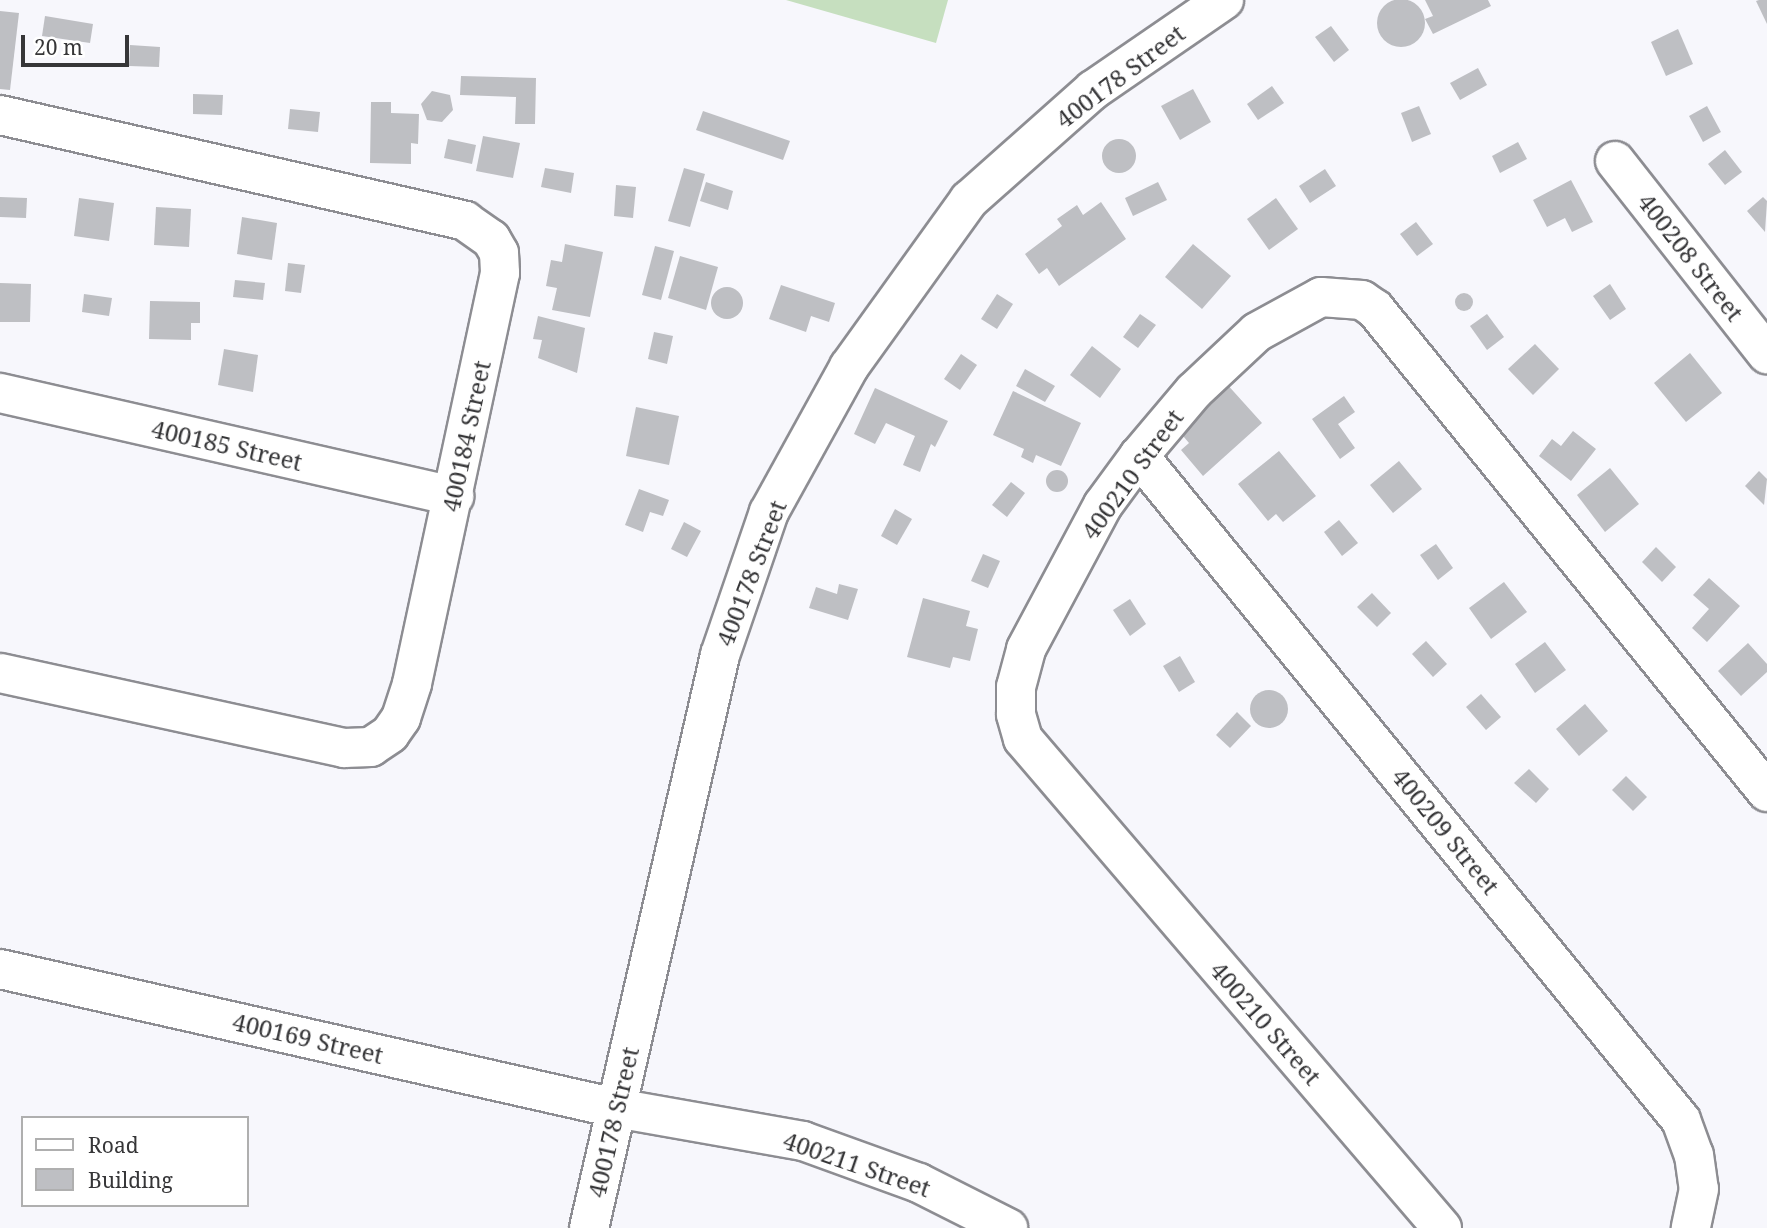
<!DOCTYPE html>
<html>
<head>
<meta charset="utf-8">
<style>
  body { margin:0 }
  #map { position:relative; width:1767px; height:1228px; overflow:hidden; background:#f7f7fc; font-family:"Noto Serif",serif }
  div>[style] { position:absolute }
  .green>* { inset:0; background:#c6dfbf }
  .building>* { inset:0; background:#bebfc3 }
  .round { border-radius:50% }
  .roads { filter:drop-shadow(2px 0 #8d8d92) drop-shadow(-2px 0 #8d8d92) drop-shadow(0 2px #8d8d92) drop-shadow(0 -2px #8d8d92) }
  .minor>* { height:38px; margin:-19px; padding:0 19px; transform-origin:19px; border-radius:19px; background:#fff }
  span { translate:-50% -50%; white-space:nowrap; text-align:center; line-height:1.15; -webkit-text-stroke:5px #fff; paint-order:stroke }
  .street-label { font-size:24px; color:#363638 }
  .legend { position:absolute; left:21px; top:1116px; width:228px; height:91px; box-sizing:border-box; background:#fff; border:2px solid #afafaf; margin:0; padding:9px 12px; list-style:none; font-size:21px; color:#363638 }
  .legend li { display:flex; align-items:center; gap:14px; height:35px }
  .legend b { width:35px; border:2px solid #afafaf }
  .scale { position:absolute; left:21px; top:35px; width:108px; height:32px; box-sizing:border-box; border:4px solid #363638; border-top:0; padding-left:9px; font-size:21px; line-height:24px; white-space:nowrap; color:#363638; -webkit-text-stroke:5px #fff; paint-order:stroke }
</style>
</head>
<body>
<div id="map">
  <div class="green">
    <i style="clip-path:polygon(786px 0,948px 0,936px 43px)"></i>
  </div>
  <div class="building">
    <i class="round" style="left:1377px;top:-1px;width:48px;height:48px"></i>
    <i style="clip-path:polygon(1425px 0,1488px 0,1491px 6px,1433px 34px,1425px 19px,1433px 16px)"></i>
    <i style="clip-path:polygon(1759px 0,1767px 0,1767px 24px,1756px 1px)"></i>
    <i style="clip-path:polygon(0 11px,19px 13px,10px 90px,0 89px)"></i>
    <i style="clip-path:polygon(45px 16px,93px 24px,90px 43px,42px 36px)"></i>
    <i style="clip-path:polygon(1331px 26px,1349px 50px,1334px 62px,1315px 37px)"></i>
    <i style="clip-path:polygon(1678px 29px,1693px 64px,1666px 76px,1651px 42px)"></i>
    <i style="clip-path:polygon(130px 45px,160px 47px,159px 67px,129px 66px)"></i>
    <i style="clip-path:polygon(1478px 68px,1487px 85px,1460px 100px,1450px 83px)"></i>
    <i style="clip-path:polygon(461px 76px,536px 78px,535px 124px,515px 124px,516px 97px,460px 95px)"></i>
    <i style="clip-path:polygon(1272px 86px,1284px 103px,1258px 120px,1247px 104px)"></i>
    <i style="clip-path:polygon(1193px 89px,1211px 122px,1180px 140px,1161px 106px)"></i>
    <i style="clip-path:polygon(432px 91px,450px 95px,453px 110px,442px 122px,427px 120px,421px 104px)"></i>
    <i style="clip-path:polygon(193px 94px,223px 95px,222px 115px,193px 114px)"></i>
    <i style="clip-path:polygon(371px 102px,391px 102px,391px 113px,419px 114px,418px 144px,411px 143px,411px 164px,370px 163px)"></i>
    <i style="clip-path:polygon(1419px 106px,1431px 134px,1412px 142px,1401px 113px)"></i>
    <i style="clip-path:polygon(1707px 106px,1721px 132px,1703px 142px,1689px 116px)"></i>
    <i style="clip-path:polygon(290px 109px,320px 112px,318px 132px,288px 129px)"></i>
    <i style="clip-path:polygon(703px 111px,790px 141px,783px 160px,696px 130px)"></i>
    <i style="clip-path:polygon(483px 136px,520px 143px,513px 178px,476px 171px)"></i>
    <i class="round" style="left:1102px;top:139px;width:34px;height:34px"></i>
    <i style="clip-path:polygon(448px 139px,476px 145px,472px 164px,444px 158px)"></i>
    <i style="clip-path:polygon(1518px 142px,1527px 159px,1500px 173px,1492px 156px)"></i>
    <i style="clip-path:polygon(1725px 150px,1742px 172px,1725px 185px,1708px 164px)"></i>
    <i style="clip-path:polygon(545px 168px,574px 173px,571px 193px,541px 187px)"></i>
    <i style="clip-path:polygon(684px 168px,705px 174px,690px 227px,668px 221px)"></i>
    <i style="clip-path:polygon(1325px 169px,1336px 186px,1310px 203px,1299px 186px)"></i>
    <i style="clip-path:polygon(1571px 180px,1593px 222px,1572px 232px,1565px 218px,1547px 227px,1533px 200px)"></i>
    <i style="clip-path:polygon(706px 182px,733px 191px,728px 210px,700px 201px)"></i>
    <i style="clip-path:polygon(1158px 182px,1167px 200px,1133px 216px,1125px 198px)"></i>
    <i style="clip-path:polygon(616px 185px,636px 187px,633px 218px,614px 216px)"></i>
    <i style="clip-path:polygon(0 197px,27px 198px,26px 218px,0 217px)"></i>
    <i style="clip-path:polygon(1763px 197px,1767px 201px,1765px 232px,1747px 211px)"></i>
    <i style="clip-path:polygon(79px 198px,114px 203px,109px 241px,74px 236px)"></i>
    <i style="clip-path:polygon(1276px 198px,1298px 229px,1269px 250px,1247px 219px)"></i>
    <i style="clip-path:polygon(1101px 202px,1126px 239px,1059px 286px,1047px 268px,1039px 274px,1025px 254px,1062px 226px,1057px 219px,1077px 205px,1083px 215px)"></i>
    <i style="clip-path:polygon(156px 207px,191px 209px,189px 247px,154px 245px)"></i>
    <i style="clip-path:polygon(242px 217px,277px 223px,272px 260px,237px 254px)"></i>
    <i style="clip-path:polygon(1416px 222px,1433px 244px,1417px 256px,1400px 234px)"></i>
    <i style="clip-path:polygon(565px 244px,603px 252px,590px 317px,552px 310px,557px 288px,546px 286px,551px 260px,562px 262px)"></i>
    <i style="clip-path:polygon(1193px 244px,1231px 276px,1202px 309px,1165px 277px)"></i>
    <i style="clip-path:polygon(655px 246px,674px 251px,661px 300px,642px 295px)"></i>
    <i style="clip-path:polygon(680px 256px,718px 267px,706px 310px,668px 298px)"></i>
    <i style="clip-path:polygon(288px 263px,305px 265px,301px 293px,285px 291px)"></i>
    <i style="clip-path:polygon(235px 280px,265px 283px,263px 300px,233px 297px)"></i>
    <i style="clip-path:polygon(0 283px,31px 284px,30px 322px,0 322px)"></i>
    <i style="clip-path:polygon(1610px 284px,1626px 309px,1610px 320px,1593px 296px)"></i>
    <i style="clip-path:polygon(781px 285px,835px 303px,829px 322px,811px 316px,806px 332px,769px 319px)"></i>
    <i class="round" style="left:711px;top:287px;width:32px;height:32px"></i>
    <i class="round" style="left:1455px;top:293px;width:18px;height:18px"></i>
    <i style="clip-path:polygon(84px 294px,112px 298px,109px 316px,82px 312px)"></i>
    <i style="clip-path:polygon(997px 294px,1013px 304px,997px 329px,981px 319px)"></i>
    <i style="clip-path:polygon(150px 301px,200px 302px,200px 323px,191px 323px,191px 340px,149px 339px)"></i>
    <i style="clip-path:polygon(1140px 314px,1156px 325px,1138px 348px,1123px 337px)"></i>
    <i style="clip-path:polygon(1487px 314px,1504px 337px,1487px 350px,1470px 326px)"></i>
    <i style="clip-path:polygon(538px 316px,585px 328px,577px 373px,538px 358px,542px 340px,533px 339px)"></i>
    <i style="clip-path:polygon(654px 332px,673px 336px,667px 364px,648px 359px)"></i>
    <i style="clip-path:polygon(1535px 344px,1559px 369px,1533px 395px,1508px 369px)"></i>
    <i style="clip-path:polygon(1092px 346px,1121px 369px,1100px 398px,1070px 375px)"></i>
    <i style="clip-path:polygon(224px 349px,258px 355px,253px 392px,218px 385px)"></i>
    <i style="clip-path:polygon(1690px 353px,1722px 393px,1686px 422px,1654px 383px)"></i>
    <i style="clip-path:polygon(961px 354px,977px 365px,960px 390px,944px 379px)"></i>
    <i style="clip-path:polygon(1025px 369px,1055px 386px,1045px 402px,1016px 386px)"></i>
    <i style="clip-path:polygon(1225px 382px,1262px 423px,1203px 476px,1181px 450px,1189px 443px,1178px 430px)"></i>
    <i style="clip-path:polygon(875px 388px,948px 421px,935px 447px,931px 444px,920px 472px,903px 465px,915px 436px,886px 423px,875px 444px,854px 434px)"></i>
    <i style="clip-path:polygon(1013px 391px,1081px 423px,1061px 466px,1036px 455px,1033px 463px,1021px 457px,1024px 449px,993px 435px)"></i>
    <i style="clip-path:polygon(1344px 396px,1355px 412px,1338px 424px,1355px 448px,1340px 459px,1312px 419px)"></i>
    <i style="clip-path:polygon(636px 407px,679px 416px,669px 465px,626px 456px)"></i>
    <i style="clip-path:polygon(1573px 431px,1596px 449px,1571px 481px,1539px 456px,1552px 439px,1561px 446px)"></i>
    <i style="clip-path:polygon(1279px 451px,1316px 496px,1283px 522px,1276px 514px,1268px 521px,1238px 484px)"></i>
    <i style="clip-path:polygon(1399px 461px,1422px 489px,1393px 513px,1370px 485px)"></i>
    <i style="clip-path:polygon(1610px 468px,1639px 504px,1605px 532px,1577px 495px)"></i>
    <i class="round" style="left:1046px;top:470px;width:22px;height:22px"></i>
    <i style="clip-path:polygon(1759px 471px,1767px 479px,1764px 505px,1745px 486px)"></i>
    <i style="clip-path:polygon(1011px 482px,1025px 493px,1007px 517px,992px 505px)"></i>
    <i style="clip-path:polygon(639px 489px,669px 500px,663px 516px,650px 512px,643px 532px,625px 525px)"></i>
    <i style="clip-path:polygon(895px 509px,912px 519px,897px 545px,881px 536px)"></i>
    <i style="clip-path:polygon(1339px 520px,1358px 543px,1342px 556px,1324px 532px)"></i>
    <i style="clip-path:polygon(684px 522px,701px 531px,687px 557px,671px 549px)"></i>
    <i style="clip-path:polygon(1436px 544px,1453px 568px,1438px 580px,1420px 555px)"></i>
    <i style="clip-path:polygon(1656px 547px,1676px 567px,1662px 582px,1642px 562px)"></i>
    <i style="clip-path:polygon(983px 554px,1000px 561px,988px 588px,971px 581px)"></i>
    <i style="clip-path:polygon(1709px 578px,1740px 606px,1707px 642px,1692px 628px,1709px 609px,1693px 595px)"></i>
    <i style="clip-path:polygon(1504px 582px,1527px 612px,1491px 639px,1469px 608px)"></i>
    <i style="clip-path:polygon(839px 584px,858px 589px,848px 620px,809px 608px,816px 587px,837px 594px)"></i>
    <i style="clip-path:polygon(1372px 593px,1391px 613px,1377px 627px,1357px 607px)"></i>
    <i style="clip-path:polygon(923px 598px,970px 611px,966px 626px,978px 629px,970px 661px,953px 657px,950px 668px,907px 657px)"></i>
    <i style="clip-path:polygon(1130px 599px,1146px 624px,1130px 636px,1113px 610px)"></i>
    <i style="clip-path:polygon(1426px 641px,1447px 664px,1433px 677px,1412px 654px)"></i>
    <i style="clip-path:polygon(1545px 642px,1566px 670px,1535px 693px,1515px 664px)"></i>
    <i style="clip-path:polygon(1748px 643px,1767px 664px,1767px 672px,1741px 696px,1718px 671px)"></i>
    <i style="clip-path:polygon(1180px 656px,1195px 682px,1179px 692px,1163px 666px)"></i>
    <i class="round" style="left:1250px;top:690px;width:38px;height:38px"></i>
    <i style="clip-path:polygon(1481px 694px,1501px 717px,1486px 730px,1466px 707px)"></i>
    <i style="clip-path:polygon(1585px 704px,1608px 731px,1579px 756px,1556px 729px)"></i>
    <i style="clip-path:polygon(1237px 712px,1251px 726px,1230px 748px,1216px 735px)"></i>
    <i style="clip-path:polygon(1529px 769px,1549px 789px,1536px 803px,1514px 783px)"></i>
    <i style="clip-path:polygon(1626px 776px,1647px 797px,1633px 811px,1612px 790px)"></i>
  </div>
  <div class="roads">
    <div class="minor">
      <i style="left:0;top:115px;width:477px;rotate:12.8deg"></i>
      <i style="left:465px;top:221px;width:32px;rotate:35deg"></i>
      <i style="left:491px;top:239px;width:16px;rotate:60deg"></i>
      <i style="left:499px;top:253px;width:20px;rotate:87deg"></i>
      <i style="left:500px;top:273px;width:420px;rotate:102.1deg"></i>
      <i style="left:412px;top:684px;width:36px;rotate:108deg"></i>
      <i style="left:401px;top:718px;width:19px;rotate:125deg"></i>
      <i style="left:390px;top:734px;width:23px;rotate:146deg"></i>
      <i style="left:371px;top:747px;width:27px;rotate:178deg"></i>
      <i style="left:344px;top:748px;width:352px;rotate:-167.7deg"></i>
      <i style="left:1615px;top:161px;width:246px;rotate:51.8deg"></i>
      <i style="left:0;top:393px;width:466px;rotate:12.8deg"></i>
      <i style="left:1139px;top:456px;width:857px;rotate:50.78deg"></i>
      <i style="left:1681px;top:1120px;width:37px;rotate:70deg"></i>
      <i style="left:1694px;top:1155px;width:34px;rotate:82deg"></i>
      <i style="left:1699px;top:1189px;width:40px;rotate:102deg"></i>
      <i style="left:0;top:969px;width:631px;rotate:12.72deg"></i>
      <i style="left:616px;top:1108px;width:190px;rotate:10deg"></i>
      <i style="left:803px;top:1141px;width:123px;rotate:19.9deg"></i>
      <i style="left:919px;top:1183px;width:100px;rotate:26.8deg"></i>
      <i style="left:589px;top:1228px;width:588px;rotate:-77.12deg"></i>
      <i style="left:720px;top:655px;width:151px;rotate:-71.1deg"></i>
      <i style="left:769px;top:512px;width:166px;rotate:-61.1deg"></i>
      <i style="left:849px;top:367px;width:206px;rotate:-54.3deg"></i>
      <i style="left:969px;top:200px;width:166px;rotate:-41.6deg"></i>
      <i style="left:1093px;top:90px;width:159px;rotate:-34.5deg"></i>
      <i style="left:1442px;top:1228px;width:644px;rotate:-130.59deg"></i>
      <i style="left:1023px;top:739px;width:26px;rotate:-106deg"></i>
      <i style="left:1016px;top:714px;width:27px;rotate:-90deg"></i>
      <i style="left:1016px;top:687px;width:39px;rotate:-75deg"></i>
      <i style="left:1026px;top:649px;width:163px;rotate:-61.9deg"></i>
      <i style="left:1103px;top:505px;width:61px;rotate:-53.7deg"></i>
      <i style="left:1139px;top:456px;width:85px;rotate:-49.8deg"></i>
      <i style="left:1194px;top:391px;width:86px;rotate:-43.1deg"></i>
      <i style="left:1257px;top:332px;width:73px;rotate:-28.7deg"></i>
      <i style="left:1321px;top:297px;width:41px;rotate:4.2deg"></i>
      <i style="left:1362px;top:300px;width:16px;rotate:35deg"></i>
      <i style="left:1375px;top:309px;width:622px;rotate:50.94deg"></i>
    </div>
  </div>
  <div class="street-label">
    <span style="left:1120px;top:76px;rotate:-37deg">400178 Street</span>
    <span style="left:1691px;top:257px;rotate:52deg">400208 Street</span>
    <span style="left:466px;top:436px;rotate:-78deg">400184 Street</span>
    <span style="left:227px;top:445px;rotate:13deg">400185 Street</span>
    <span style="left:1132px;top:474px;rotate:-54deg">400210 Street</span>
    <span style="left:751px;top:573px;rotate:-69deg">400178 Street</span>
    <span style="left:1446px;top:831px;rotate:51deg">400209 Street</span>
    <span style="left:1266px;top:1023px;rotate:49deg">400210 Street</span>
    <span style="left:308px;top:1038px;rotate:13deg">400169 Street</span>
    <span style="left:613px;top:1122px;rotate:-77deg">400178 Street</span>
    <span style="left:857px;top:1164px;rotate:19deg">400211 Street</span>
  </div>
  <ul class="legend">
  <li><b style="height:9px;background:#fff"></b>Road</li>
  <li><b style="height:19px;background:#bebfc3"></b>Building</li>
  </ul>
  <div class="scale">20 m</div>
</div>
</body>
</html>
